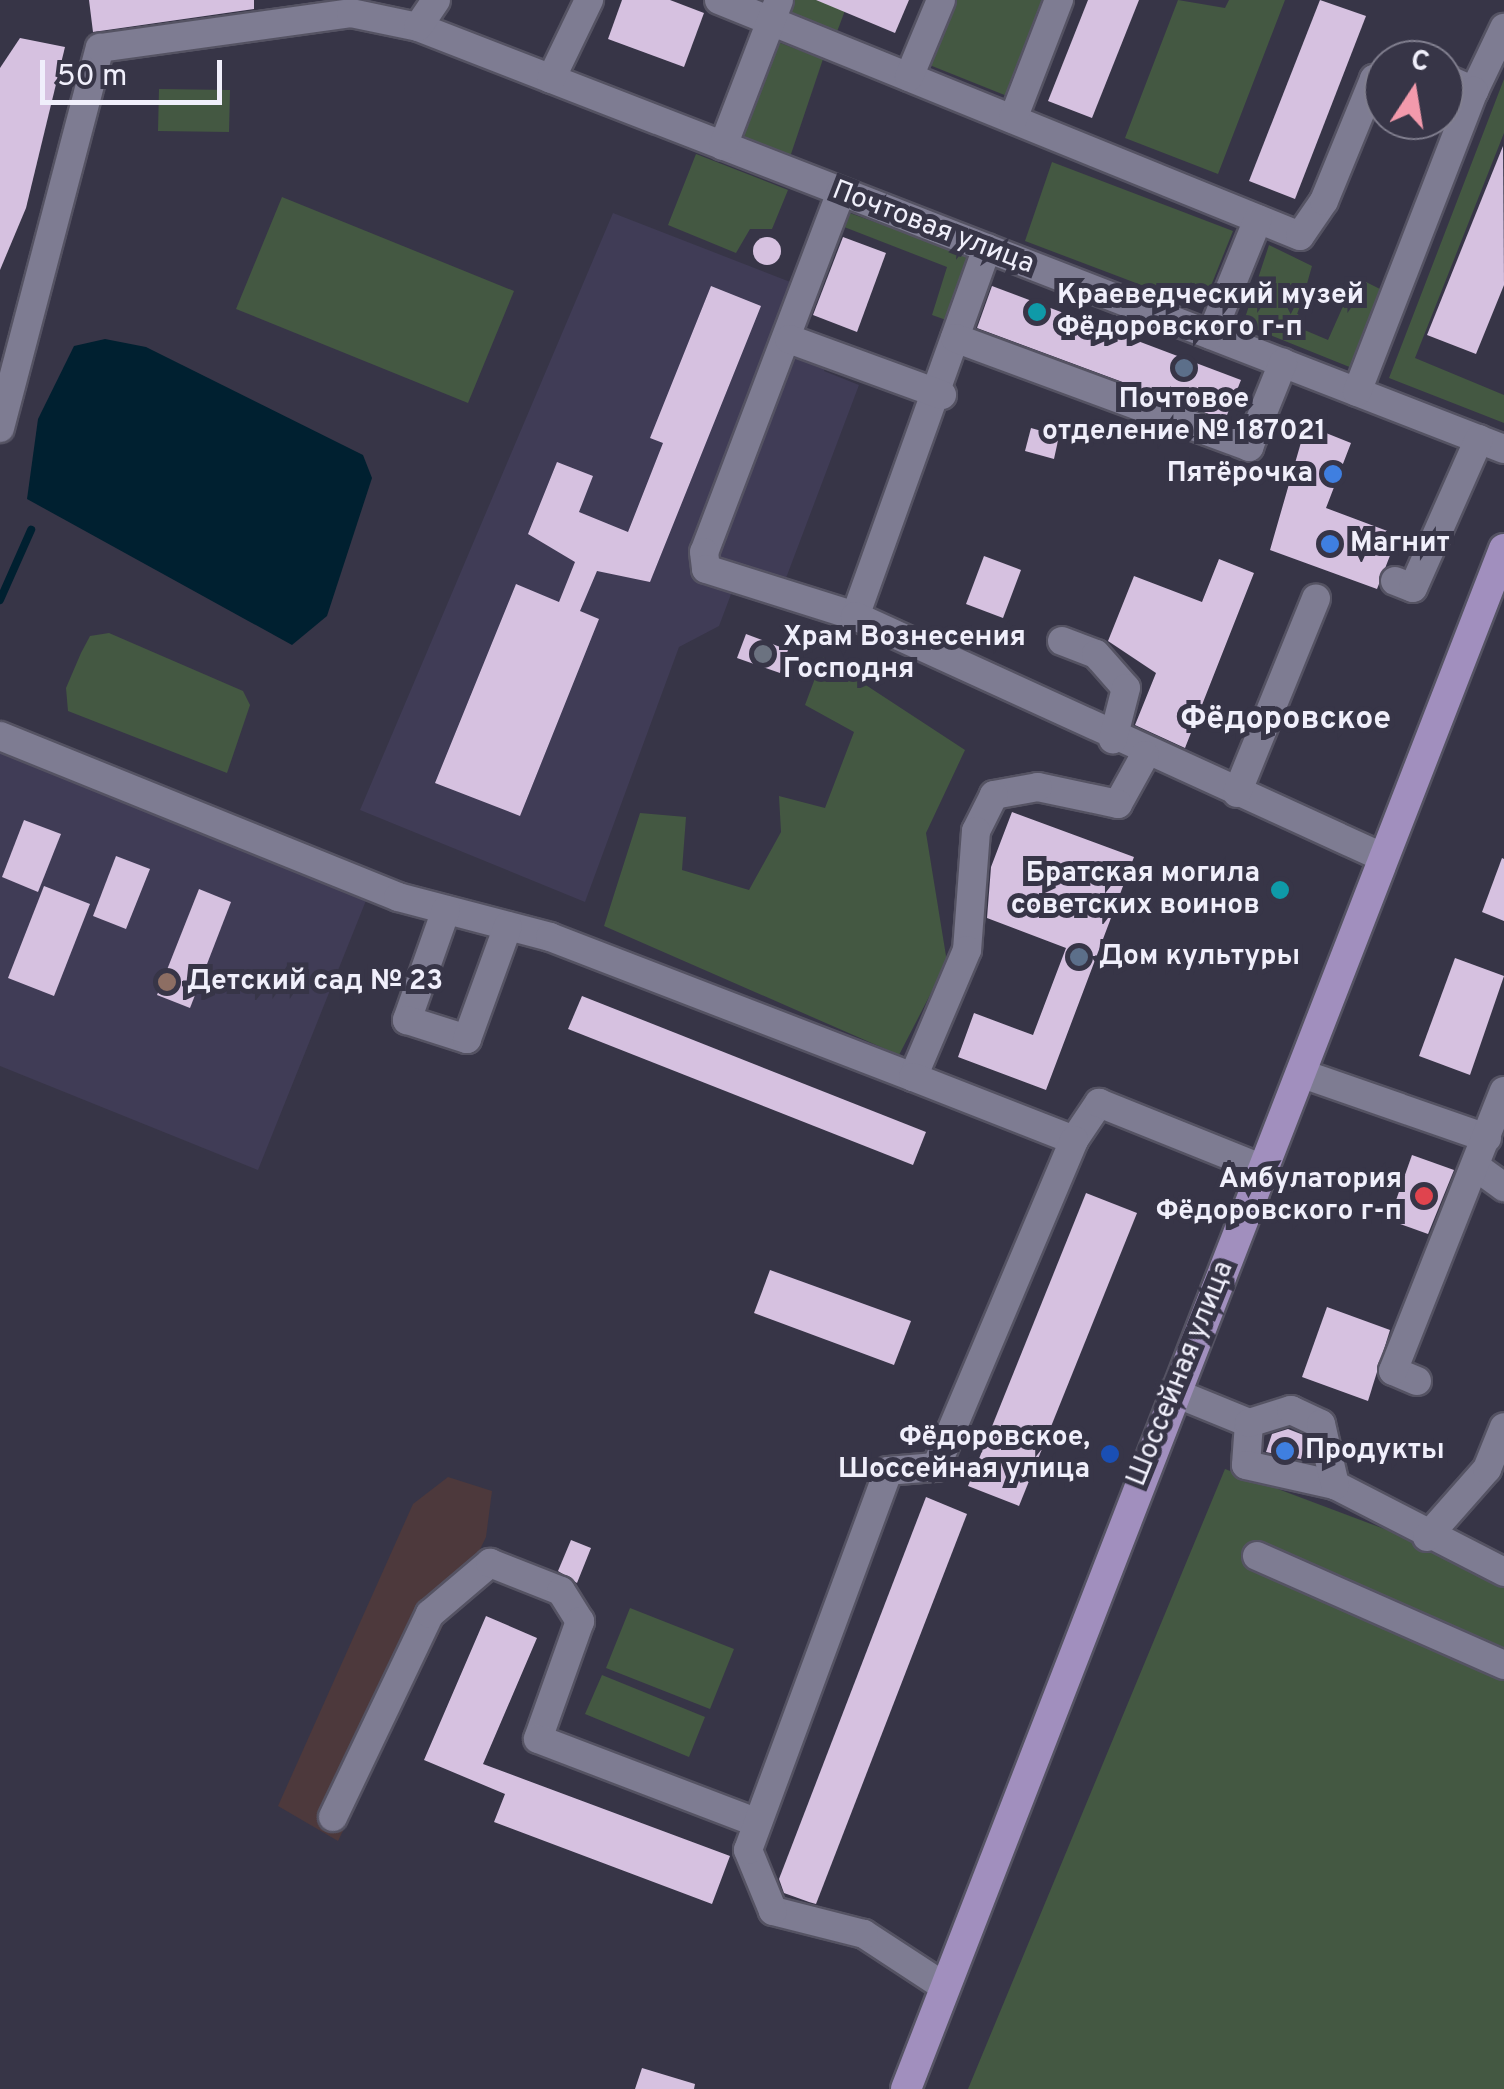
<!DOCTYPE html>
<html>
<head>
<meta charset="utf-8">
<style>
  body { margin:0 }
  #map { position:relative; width:1504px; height:2089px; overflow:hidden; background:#373547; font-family:Overpass,sans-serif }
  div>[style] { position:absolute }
  .industrial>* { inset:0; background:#4d393c }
  .built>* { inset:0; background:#403c56 }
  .green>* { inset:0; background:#445842 }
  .water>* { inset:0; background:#002030 }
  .stream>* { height:8px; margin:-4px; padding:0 4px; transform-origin:4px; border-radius:4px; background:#002030 }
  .building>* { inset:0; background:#d6c1e0 }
  .round { border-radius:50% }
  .roads { filter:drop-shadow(2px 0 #555363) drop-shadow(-2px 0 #555363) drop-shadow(0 2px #555363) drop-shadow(0 -2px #555363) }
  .minor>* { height:28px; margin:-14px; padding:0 14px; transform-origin:14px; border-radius:14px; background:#7e7c92 }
  .major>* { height:30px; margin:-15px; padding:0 15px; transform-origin:15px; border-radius:15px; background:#a18fbe }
  .dots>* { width:28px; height:28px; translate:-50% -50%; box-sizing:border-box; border:5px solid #373547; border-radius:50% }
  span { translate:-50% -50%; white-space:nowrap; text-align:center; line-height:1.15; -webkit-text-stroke:10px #373547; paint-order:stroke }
  .street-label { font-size:28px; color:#f0effb }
  .poi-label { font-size:28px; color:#f0effb; font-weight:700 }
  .left { translate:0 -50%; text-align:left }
  .right { translate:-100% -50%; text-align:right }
  .quarter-label { font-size:32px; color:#f0effb; font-weight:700 }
  .north { position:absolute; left:1364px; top:40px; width:100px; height:100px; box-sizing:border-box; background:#373547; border:2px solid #817f8f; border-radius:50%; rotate:12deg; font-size:28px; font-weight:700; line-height:40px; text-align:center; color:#f0effb }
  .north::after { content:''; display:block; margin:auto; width:35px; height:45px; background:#f39aac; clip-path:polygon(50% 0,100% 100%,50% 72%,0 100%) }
  .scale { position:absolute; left:40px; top:60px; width:182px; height:45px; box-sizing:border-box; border:5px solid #f0effb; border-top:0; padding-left:12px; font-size:30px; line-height:35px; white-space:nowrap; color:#f0effb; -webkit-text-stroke:8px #373547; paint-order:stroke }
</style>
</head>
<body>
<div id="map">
  <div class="industrial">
    <i style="clip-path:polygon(448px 1477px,492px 1491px,486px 1537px,338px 1841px,278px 1806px,413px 1504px)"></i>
  </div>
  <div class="built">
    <i style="clip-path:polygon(613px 213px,811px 290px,800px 320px,805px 335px,832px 346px,824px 371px,859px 385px,783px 586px,739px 573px,719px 626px,679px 647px,585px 902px,360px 810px)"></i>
    <i style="clip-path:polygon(0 751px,367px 898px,258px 1170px,0 1066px)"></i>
  </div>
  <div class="green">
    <i style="clip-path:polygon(792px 0,849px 0,835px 37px,786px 15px)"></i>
    <i style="clip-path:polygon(953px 0,1051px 0,1012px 98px,927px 64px)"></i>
    <i style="clip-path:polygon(1178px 0,1225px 8px,1229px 0,1285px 0,1218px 174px,1125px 138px)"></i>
    <i style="clip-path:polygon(775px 41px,823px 59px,790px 157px,741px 139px)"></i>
    <i style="clip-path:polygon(1504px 79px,1504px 133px,1415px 358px,1504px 395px,1504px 423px,1389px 378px)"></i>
    <i style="clip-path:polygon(159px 89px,230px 90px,229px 132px,158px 131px)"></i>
    <i style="clip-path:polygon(696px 154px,788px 190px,772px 229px,750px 229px,736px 253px,668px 225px)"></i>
    <i style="clip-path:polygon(1052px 162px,1233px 231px,1202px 308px,1025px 241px)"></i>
    <i style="clip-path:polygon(282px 197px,514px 291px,468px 403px,236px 309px)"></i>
    <i style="clip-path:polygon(844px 211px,970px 256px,949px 321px,932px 315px,947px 267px,839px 225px)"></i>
    <i style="clip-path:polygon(1269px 245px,1312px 266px,1295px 326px,1328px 340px,1356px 277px,1386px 292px,1357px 370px,1243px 324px)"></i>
    <i style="clip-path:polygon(109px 633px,243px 691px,250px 705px,227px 773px,68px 711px,66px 688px,81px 653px,90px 636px)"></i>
    <i style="clip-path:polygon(823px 657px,965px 750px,926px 833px,947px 962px,899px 1055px,604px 926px,640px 813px,686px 817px,682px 870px,749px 890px,781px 832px,779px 796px,825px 808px,854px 732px,805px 705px)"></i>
    <i style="clip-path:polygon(1225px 1469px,1504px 1574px,1504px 2089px,968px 2089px)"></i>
    <i style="clip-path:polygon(630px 1608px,734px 1649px,710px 1709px,606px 1668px)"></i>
    <i style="clip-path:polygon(602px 1675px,705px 1717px,689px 1757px,585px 1714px)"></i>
  </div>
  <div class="water">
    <i style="clip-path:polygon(105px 339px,146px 347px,363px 455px,372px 478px,327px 616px,292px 645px,27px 499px,38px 419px,74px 346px)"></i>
  </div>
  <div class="stream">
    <i style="left:0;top:600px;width:77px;rotate:-66.1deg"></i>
  </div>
  <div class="building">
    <i style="clip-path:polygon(89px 0,254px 0,254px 9px,93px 32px)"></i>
    <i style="clip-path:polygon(622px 0,670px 0,704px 13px,684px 67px,608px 39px)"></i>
    <i style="clip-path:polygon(816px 0,909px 0,895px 33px)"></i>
    <i style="clip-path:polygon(1088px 0,1139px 0,1092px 118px,1048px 101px)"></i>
    <i style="clip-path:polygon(1320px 0,1366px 16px,1295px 199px,1249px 181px)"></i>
    <i style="clip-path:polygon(20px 38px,65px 47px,26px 208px,0 270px,0 68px)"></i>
    <i style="clip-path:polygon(1503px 146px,1504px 285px,1476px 354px,1427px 335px)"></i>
    <i style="clip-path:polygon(843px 237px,886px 253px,857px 332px,813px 315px)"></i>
    <i class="round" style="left:753px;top:237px;width:28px;height:28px"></i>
    <i style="clip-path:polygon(711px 286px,761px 306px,650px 582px,597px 571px,580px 611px,599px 619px,520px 816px,435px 783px,516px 584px,559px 602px,575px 562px,528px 534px,557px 462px,593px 476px,579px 512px,628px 532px,663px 443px,650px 438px)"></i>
    <i style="clip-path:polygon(992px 286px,1241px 380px,1225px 420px,977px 328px)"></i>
    <i style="clip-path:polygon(1306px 425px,1351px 443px,1326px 508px,1398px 535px,1377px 589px,1270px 550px)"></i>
    <i style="clip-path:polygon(1031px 428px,1059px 436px,1054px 459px,1025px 451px)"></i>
    <i style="clip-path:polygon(984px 556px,1021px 570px,1003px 618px,966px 604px)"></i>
    <i style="clip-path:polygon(1219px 559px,1254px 573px,1185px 748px,1135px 725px,1156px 673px,1108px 641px,1134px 576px,1202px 602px)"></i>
    <i style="clip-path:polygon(746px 634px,788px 650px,780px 673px,737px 658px)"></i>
    <i style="clip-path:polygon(1012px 812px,1134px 857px,1046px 1090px,958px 1057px,974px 1013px,1033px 1035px,1066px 948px,987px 918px,991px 867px)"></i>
    <i style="clip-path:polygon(24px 820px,61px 834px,38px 892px,2px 877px)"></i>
    <i style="clip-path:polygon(116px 856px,150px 869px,126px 929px,93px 916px)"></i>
    <i style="clip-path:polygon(1502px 858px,1504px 859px,1504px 921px,1482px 912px)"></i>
    <i style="clip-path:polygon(44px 886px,90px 904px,54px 996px,8px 978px)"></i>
    <i style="clip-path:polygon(199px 889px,231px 902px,190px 1008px,157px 995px)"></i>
    <i style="clip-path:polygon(1455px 958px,1504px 976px,1470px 1075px,1419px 1056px)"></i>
    <i style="clip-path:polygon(582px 996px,926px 1132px,913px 1165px,568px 1029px)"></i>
    <i style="clip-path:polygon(1412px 1155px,1454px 1170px,1428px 1234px,1389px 1220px)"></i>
    <i style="clip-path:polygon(1086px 1193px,1137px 1213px,1019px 1506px,968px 1486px)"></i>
    <i style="clip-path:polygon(770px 1270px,911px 1321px,894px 1365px,754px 1313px)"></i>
    <i style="clip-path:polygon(1327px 1307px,1390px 1330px,1368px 1401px,1302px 1377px)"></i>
    <i style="clip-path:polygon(1288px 1429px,1306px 1436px,1301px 1459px,1266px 1452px,1272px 1434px)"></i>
    <i style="clip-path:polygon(926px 1497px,967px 1514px,816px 1904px,809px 1902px,784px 1893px,779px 1879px)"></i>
    <i style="clip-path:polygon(571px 1540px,591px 1548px,577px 1583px,558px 1571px)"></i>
    <i style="clip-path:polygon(486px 1616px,537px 1638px,483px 1764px,730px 1856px,712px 1904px,494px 1822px,505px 1794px,424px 1760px)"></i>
    <i style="clip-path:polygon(642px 2068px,695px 2084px,694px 2089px,635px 2089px)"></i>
  </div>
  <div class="roads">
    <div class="minor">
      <i style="left:719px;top:0;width:627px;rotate:22.11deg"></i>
      <i style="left:1300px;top:236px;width:42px;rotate:-55.6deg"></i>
      <i style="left:1324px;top:201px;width:132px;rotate:-67.7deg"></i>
      <i style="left:1374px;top:79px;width:10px;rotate:-6deg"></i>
      <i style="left:418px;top:27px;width:1165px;rotate:21.24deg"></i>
      <i style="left:909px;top:77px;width:83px;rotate:-67.4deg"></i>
      <i style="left:1444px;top:78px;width:33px;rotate:23deg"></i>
      <i style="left:1474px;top:91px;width:70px;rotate:-64.5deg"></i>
      <i style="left:551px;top:79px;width:88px;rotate:-64.3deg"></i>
      <i style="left:1013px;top:119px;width:128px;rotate:-68.9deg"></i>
      <i style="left:723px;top:146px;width:156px;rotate:-69deg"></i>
      <i style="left:841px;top:192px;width:385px;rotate:110.8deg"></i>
      <i style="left:704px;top:552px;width:17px;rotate:83deg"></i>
      <i style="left:706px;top:569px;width:156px;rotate:17.5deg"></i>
      <i style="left:987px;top:248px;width:391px;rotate:109.7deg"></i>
      <i style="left:855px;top:616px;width:579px;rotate:24.57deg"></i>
      <i style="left:1211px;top:335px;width:125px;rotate:-67.9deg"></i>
      <i style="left:955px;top:338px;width:314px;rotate:20.3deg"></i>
      <i style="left:1249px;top:447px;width:91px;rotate:-68deg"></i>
      <i style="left:789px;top:339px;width:163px;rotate:20.1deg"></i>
      <i style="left:1357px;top:392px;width:323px;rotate:-68.8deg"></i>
      <i style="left:0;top:428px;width:393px;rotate:-75.3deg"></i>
      <i style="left:100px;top:48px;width:253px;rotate:-7.9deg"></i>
      <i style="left:351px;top:13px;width:68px;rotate:11.8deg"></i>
      <i style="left:418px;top:27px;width:32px;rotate:-56deg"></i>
      <i style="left:1395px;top:581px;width:19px;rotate:21deg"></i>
      <i style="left:1413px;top:588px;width:163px;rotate:-66.1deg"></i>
      <i style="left:1062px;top:641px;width:36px;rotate:21deg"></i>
      <i style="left:1096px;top:654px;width:45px;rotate:48.6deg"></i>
      <i style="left:1126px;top:688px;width:53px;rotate:104.3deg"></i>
      <i style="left:0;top:736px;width:429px;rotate:22deg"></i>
      <i style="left:398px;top:897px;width:157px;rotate:14.7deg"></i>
      <i style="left:550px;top:937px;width:389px;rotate:21.1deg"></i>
      <i style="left:1145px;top:755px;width:56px;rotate:118.9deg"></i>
      <i style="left:1118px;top:804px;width:82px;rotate:-168deg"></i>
      <i style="left:1038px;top:787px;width:45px;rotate:169.7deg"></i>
      <i style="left:994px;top:795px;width:40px;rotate:116.6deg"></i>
      <i style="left:976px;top:831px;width:119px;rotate:94.3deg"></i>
      <i style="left:967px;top:950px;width:138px;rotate:113deg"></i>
      <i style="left:913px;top:1077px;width:173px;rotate:21.4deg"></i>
      <i style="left:1074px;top:1140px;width:45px;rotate:-56deg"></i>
      <i style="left:1099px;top:1103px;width:177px;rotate:21.9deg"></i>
      <i style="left:1237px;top:793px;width:210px;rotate:-67.9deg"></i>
      <i style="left:446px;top:910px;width:117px;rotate:109.5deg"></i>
      <i style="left:407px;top:1020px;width:63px;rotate:17.6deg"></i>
      <i style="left:467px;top:1039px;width:120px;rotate:-70.1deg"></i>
      <i style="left:1300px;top:1073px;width:198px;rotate:19.2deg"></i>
      <i style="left:1479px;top:1169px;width:31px;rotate:36deg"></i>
      <i style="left:1417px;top:1381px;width:26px;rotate:-157deg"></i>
      <i style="left:1393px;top:1371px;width:301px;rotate:-68.4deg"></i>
      <i style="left:1173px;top:1392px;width:82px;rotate:22.2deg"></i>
      <i style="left:1249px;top:1423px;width:42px;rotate:94.1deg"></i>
      <i style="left:1246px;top:1465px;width:91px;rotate:12.7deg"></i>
      <i style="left:1335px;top:1485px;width:190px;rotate:27.2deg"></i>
      <i style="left:1249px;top:1423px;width:44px;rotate:-17.2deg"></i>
      <i style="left:1291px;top:1410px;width:33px;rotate:25deg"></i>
      <i style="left:1321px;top:1424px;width:63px;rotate:77.1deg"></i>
      <i style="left:1427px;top:1537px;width:91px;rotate:-48.6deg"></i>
      <i style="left:1487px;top:1469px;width:45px;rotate:-68deg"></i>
      <i style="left:1257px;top:1556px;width:270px;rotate:23.8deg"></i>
      <i style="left:333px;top:1817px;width:225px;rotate:-64.5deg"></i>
      <i style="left:430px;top:1614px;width:79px;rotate:-40.4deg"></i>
      <i style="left:490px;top:1563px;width:76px;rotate:21.5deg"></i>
      <i style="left:561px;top:1591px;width:36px;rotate:58deg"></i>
      <i style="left:580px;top:1621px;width:125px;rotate:109.6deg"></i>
      <i style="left:538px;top:1739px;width:235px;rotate:20.9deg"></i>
      <i style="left:945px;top:1987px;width:97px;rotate:-146.8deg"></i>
      <i style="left:864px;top:1934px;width:94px;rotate:-165.8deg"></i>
      <i style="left:773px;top:1911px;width:66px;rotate:-112.3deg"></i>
      <i style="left:748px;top:1850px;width:404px;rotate:-69.7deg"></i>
      <i style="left:888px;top:1471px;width:48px;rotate:-4.8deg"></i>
      <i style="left:936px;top:1467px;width:355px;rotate:-67.1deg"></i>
    </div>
    <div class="major">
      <i style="left:906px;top:2089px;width:1652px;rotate:-68.78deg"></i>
    </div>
  </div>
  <div class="dots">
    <i style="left:1037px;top:312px;background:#0f9aa8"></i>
    <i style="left:1184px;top:368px;background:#5c6f8a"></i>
    <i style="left:1333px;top:474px;background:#3f7fe0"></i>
    <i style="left:1330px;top:544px;background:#3f7fe0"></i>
    <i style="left:763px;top:654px;background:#6b7280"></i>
    <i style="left:1280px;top:890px;background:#0f9aa8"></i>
    <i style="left:1079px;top:957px;background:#5c6f8a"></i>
    <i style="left:167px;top:982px;background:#8d6e63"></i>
    <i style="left:1424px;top:1196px;background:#e0444e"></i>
    <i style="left:1285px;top:1451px;background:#3f7fe0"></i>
    <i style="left:1110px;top:1454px;background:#1a4fb4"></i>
  </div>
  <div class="street-label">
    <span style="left:933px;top:228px;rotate:21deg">Почтовая улица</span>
    <span style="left:1181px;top:1374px;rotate:-68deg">Шоссейная улица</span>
  </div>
  <div class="poi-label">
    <span class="left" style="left:1057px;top:312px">Краеведческий музей<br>Фёдоровского г-п</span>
    <span style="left:1184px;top:416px">Почтовое<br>отделение № 187021</span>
    <span class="right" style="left:1313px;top:474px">Пятёрочка</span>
    <span class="left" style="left:1350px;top:544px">Магнит</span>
    <span class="left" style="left:783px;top:654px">Храм Вознесения<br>Господня</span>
    <span class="right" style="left:1260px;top:890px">Братская могила<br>советских воинов</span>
    <span class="left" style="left:1099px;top:957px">Дом культуры</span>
    <span class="left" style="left:187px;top:982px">Детский сад № 23</span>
    <span class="right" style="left:1402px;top:1196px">Амбулатория<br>Фёдоровского г-п</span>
    <span class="right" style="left:1090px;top:1454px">Фёдоровское,<br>Шоссейная улица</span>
    <span class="left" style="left:1305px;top:1451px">Продукты</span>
  </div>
  <div class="quarter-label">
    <span style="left:1286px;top:720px">Фёдоровское</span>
  </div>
  <div class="north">С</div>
  <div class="scale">50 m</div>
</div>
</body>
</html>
